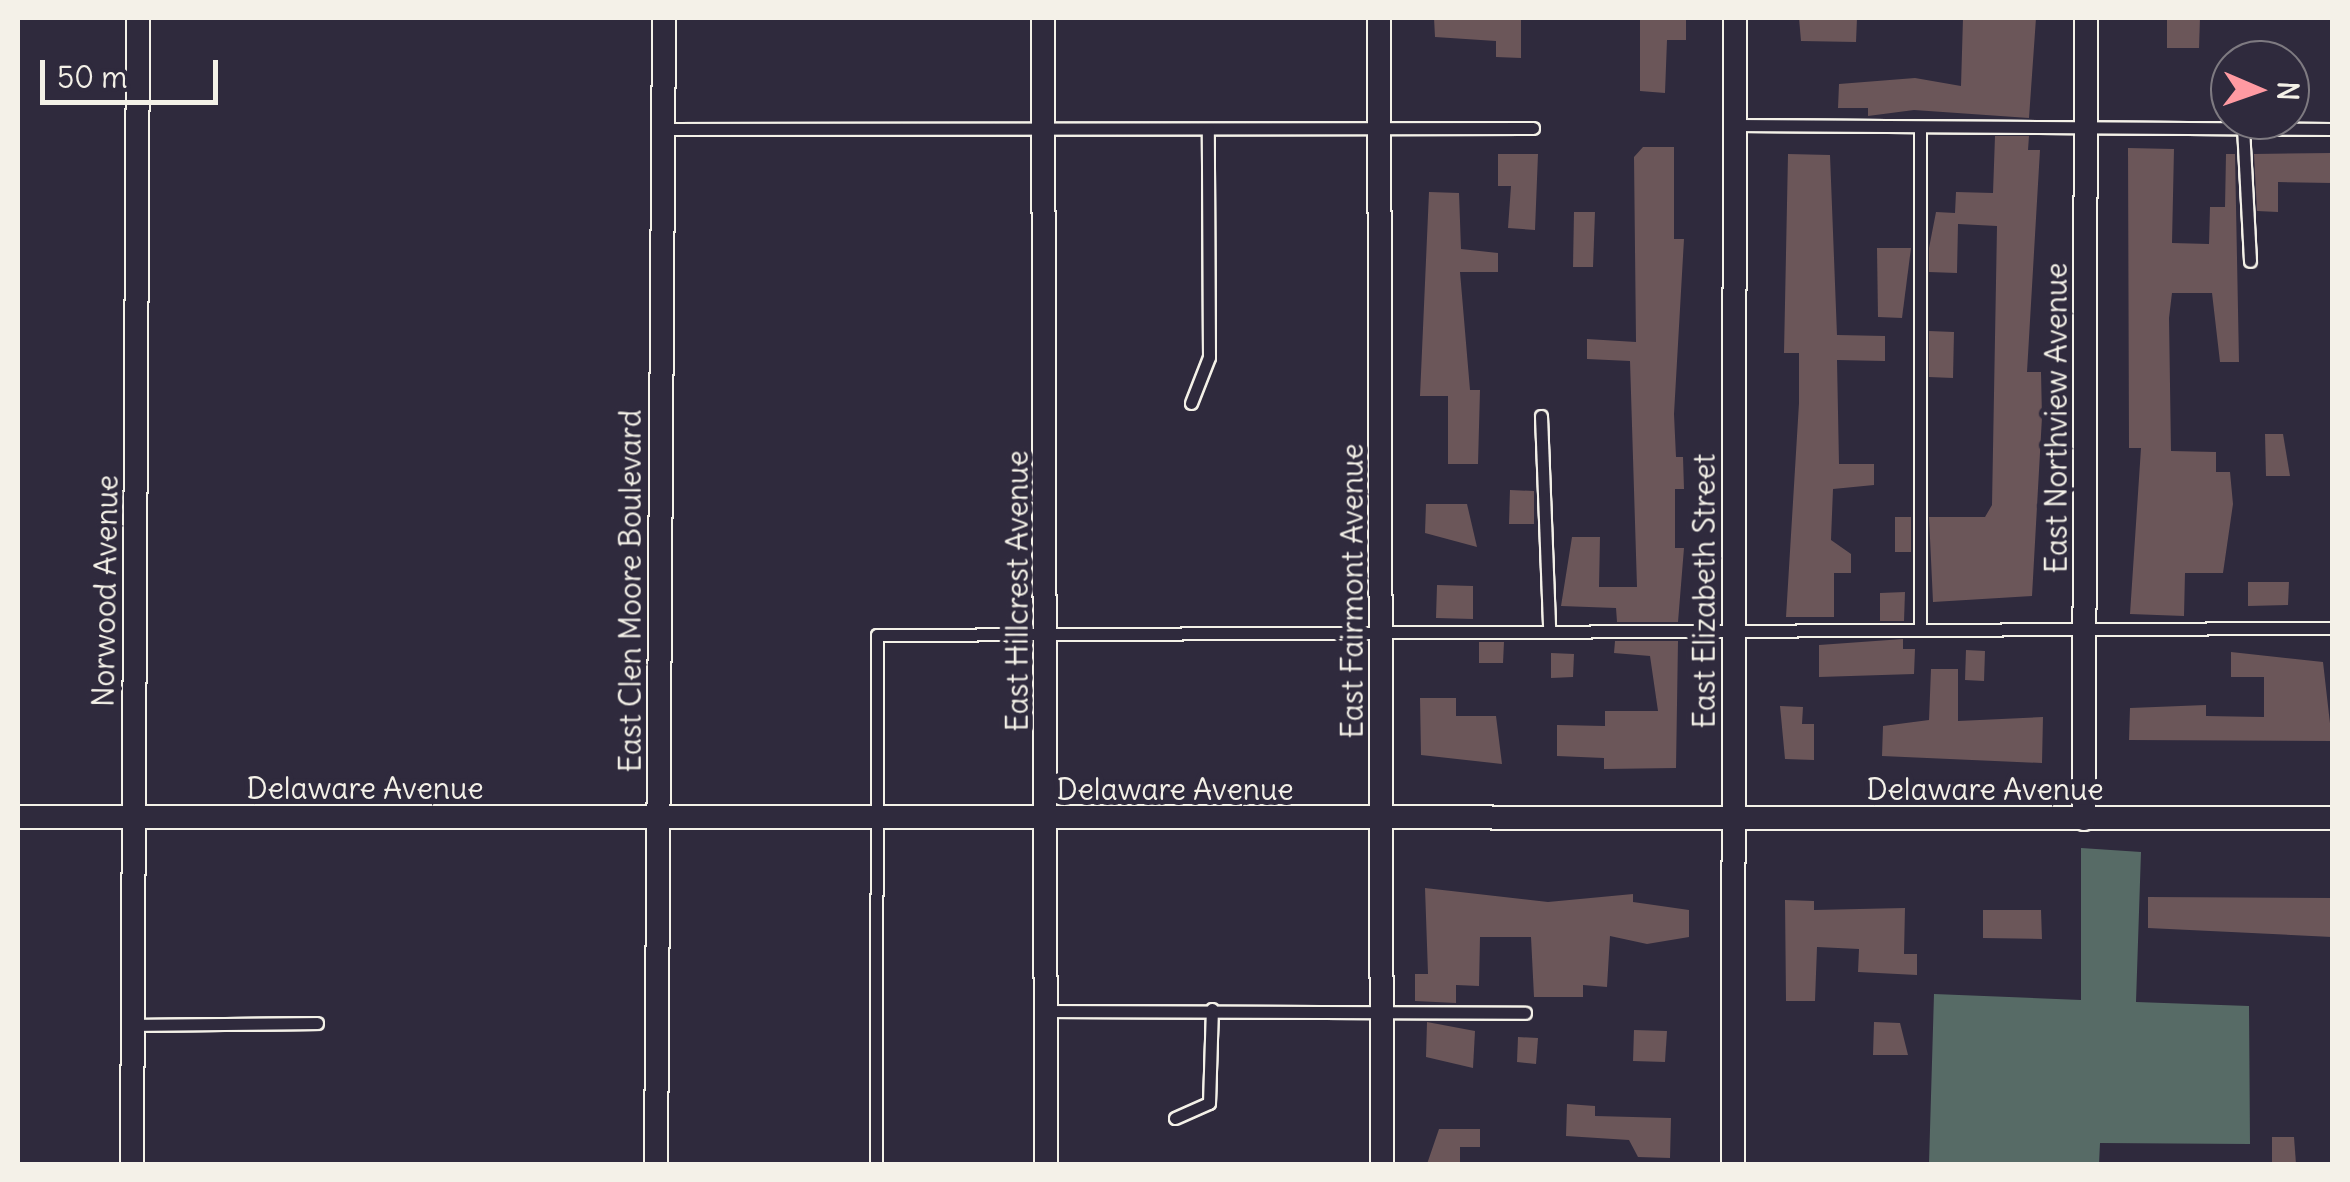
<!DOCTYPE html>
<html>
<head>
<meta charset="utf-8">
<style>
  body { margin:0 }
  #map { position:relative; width:2350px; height:1182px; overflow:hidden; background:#2f2a3d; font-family:Delius,sans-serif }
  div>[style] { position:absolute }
  .green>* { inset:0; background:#576b66 }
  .building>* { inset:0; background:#6b5659 }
  .roads { filter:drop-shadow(2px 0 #f4f1e8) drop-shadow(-2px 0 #f4f1e8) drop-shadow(0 2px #f4f1e8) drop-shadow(0 -2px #f4f1e8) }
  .service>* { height:11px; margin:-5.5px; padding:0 5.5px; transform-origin:5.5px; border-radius:5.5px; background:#2f2a3d }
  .minor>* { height:22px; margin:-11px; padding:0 11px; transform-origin:11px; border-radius:11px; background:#2f2a3d }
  span { translate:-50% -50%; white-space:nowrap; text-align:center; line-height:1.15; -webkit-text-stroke:10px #2f2a3d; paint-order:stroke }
  .street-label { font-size:30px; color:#f4f1e8 }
  .frame { position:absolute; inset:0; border:20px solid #f4f1e8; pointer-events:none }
  .north { position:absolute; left:2210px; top:40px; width:100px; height:100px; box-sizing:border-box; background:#2f2a3d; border:2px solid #7e7a81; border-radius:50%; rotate:92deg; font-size:28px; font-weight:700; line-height:40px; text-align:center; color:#f4f1e8 }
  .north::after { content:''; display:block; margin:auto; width:35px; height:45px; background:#ff9aa2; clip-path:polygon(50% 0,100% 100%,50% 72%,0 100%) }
  .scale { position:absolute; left:40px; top:60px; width:178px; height:45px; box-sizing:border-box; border:5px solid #f4f1e8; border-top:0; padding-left:12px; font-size:30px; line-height:35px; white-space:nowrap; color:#f4f1e8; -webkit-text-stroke:8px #2f2a3d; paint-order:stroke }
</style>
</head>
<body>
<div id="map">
  <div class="green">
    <i style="clip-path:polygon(2081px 848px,2141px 852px,2136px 1002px,2249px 1006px,2250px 1144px,2100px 1143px,2099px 1164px,1929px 1164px,1934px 994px,2081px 1000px)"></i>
  </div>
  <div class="building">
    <i style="clip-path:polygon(1434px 18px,1521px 18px,1521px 58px,1496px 57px,1496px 41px,1435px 37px)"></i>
    <i style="clip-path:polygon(1640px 18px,1686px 18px,1686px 40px,1667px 40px,1665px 93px,1640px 91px)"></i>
    <i style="clip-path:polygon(1799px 18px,1857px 18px,1856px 42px,1801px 41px)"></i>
    <i style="clip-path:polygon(1963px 18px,2036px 18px,2029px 118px,1914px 110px,1868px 116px,1868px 108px,1838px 108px,1839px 84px,1915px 78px,1961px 86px)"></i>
    <i style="clip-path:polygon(2167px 18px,2200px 18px,2199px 48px,2167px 48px)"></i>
    <i style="clip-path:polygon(1995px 136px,2029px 136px,2028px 150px,2040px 150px,2027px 372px,2041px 372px,2042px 417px,2032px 596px,1933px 602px,1929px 517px,1985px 517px,1992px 505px,1997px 226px,1958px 224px,1957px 273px,1929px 272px,1929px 248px,1936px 212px,1955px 213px,1956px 192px,1993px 193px)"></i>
    <i style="clip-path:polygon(1643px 147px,1674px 147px,1674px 239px,1684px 239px,1674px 414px,1676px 457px,1683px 457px,1684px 489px,1675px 489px,1675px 548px,1684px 548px,1678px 622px,1617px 622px,1616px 608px,1561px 606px,1572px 537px,1600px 537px,1599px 587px,1637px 587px,1630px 361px,1587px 359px,1587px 339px,1636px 342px,1634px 157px)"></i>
    <i style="clip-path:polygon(2128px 148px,2174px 149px,2172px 243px,2209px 244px,2210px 207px,2225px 207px,2226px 154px,2235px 154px,2239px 362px,2220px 362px,2212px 293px,2172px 293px,2169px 318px,2171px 451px,2216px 452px,2216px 472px,2230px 472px,2233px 504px,2223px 573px,2185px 573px,2184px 616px,2130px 614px,2141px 448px,2129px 448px)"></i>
    <i style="clip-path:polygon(2332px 153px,2332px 183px,2278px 182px,2278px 212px,2257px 211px,2254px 154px)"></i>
    <i style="clip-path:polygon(1498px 154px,1538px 154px,1535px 230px,1508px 228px,1511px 186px,1498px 186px)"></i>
    <i style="clip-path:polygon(1788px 154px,1830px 155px,1837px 335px,1885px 336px,1885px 361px,1837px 360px,1839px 464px,1874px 464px,1874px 485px,1833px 489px,1831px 540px,1851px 554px,1851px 573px,1834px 573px,1834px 617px,1786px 617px,1799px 403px,1799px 353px,1784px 353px)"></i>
    <i style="clip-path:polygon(1429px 192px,1459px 193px,1461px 249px,1498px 253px,1498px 272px,1460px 272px,1470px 390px,1480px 390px,1478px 464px,1448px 464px,1448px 396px,1420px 396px)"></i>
    <i style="clip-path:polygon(1574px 212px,1595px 212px,1593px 267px,1573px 267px)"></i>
    <i style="clip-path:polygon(1877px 248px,1911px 248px,1902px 318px,1878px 317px)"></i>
    <i style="clip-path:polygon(1929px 331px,1954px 332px,1953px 378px,1929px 377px)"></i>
    <i style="clip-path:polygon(2265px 434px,2283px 434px,2290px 476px,2266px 476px)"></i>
    <i style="clip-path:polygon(1510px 490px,1534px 491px,1534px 524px,1509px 524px)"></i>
    <i style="clip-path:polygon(1426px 504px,1467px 504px,1477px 547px,1425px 533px)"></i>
    <i style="clip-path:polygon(1895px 517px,1911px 517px,1911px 552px,1895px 552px)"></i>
    <i style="clip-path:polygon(2248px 582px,2289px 582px,2288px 605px,2248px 606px)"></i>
    <i style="clip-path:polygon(1437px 585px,1473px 586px,1473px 619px,1436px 618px)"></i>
    <i style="clip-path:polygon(1905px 592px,1904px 621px,1880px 621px,1880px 593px)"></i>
    <i style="clip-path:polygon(1903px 639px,1903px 649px,1915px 649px,1914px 674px,1819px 677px,1819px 645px)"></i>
    <i style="clip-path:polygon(1615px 641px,1678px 641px,1676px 768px,1604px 769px,1604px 758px,1557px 756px,1557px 725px,1605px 726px,1605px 711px,1658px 711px,1650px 656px,1614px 653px)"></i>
    <i style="clip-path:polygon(1479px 642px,1504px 642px,1503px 663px,1479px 663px)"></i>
    <i style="clip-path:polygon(1966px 650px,1985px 651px,1984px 681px,1965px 680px)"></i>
    <i style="clip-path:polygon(2231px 652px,2323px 662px,2332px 741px,2129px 740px,2130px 708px,2206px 705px,2206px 716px,2264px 717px,2264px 677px,2231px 677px)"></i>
    <i style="clip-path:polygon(1551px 653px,1574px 654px,1573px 677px,1551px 678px)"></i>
    <i style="clip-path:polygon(1931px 669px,1958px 669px,1958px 721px,2043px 717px,2042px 763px,1882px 756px,1883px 726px,1929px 720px)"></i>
    <i style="clip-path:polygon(1420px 698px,1456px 698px,1456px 716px,1496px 716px,1502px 764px,1421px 755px)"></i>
    <i style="clip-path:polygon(1780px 706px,1803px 707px,1802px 724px,1814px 724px,1814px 760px,1785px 759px)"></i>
    <i style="clip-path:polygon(1425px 888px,1548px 902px,1633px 894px,1633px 902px,1689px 910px,1689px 937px,1647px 944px,1610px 936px,1607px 987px,1583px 985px,1583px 997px,1534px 997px,1531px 937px,1480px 937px,1479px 986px,1456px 985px,1456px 1003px,1415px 1001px,1415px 974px,1428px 974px)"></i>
    <i style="clip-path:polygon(2148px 897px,2332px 898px,2332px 937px,2148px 928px)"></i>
    <i style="clip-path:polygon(1785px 900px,1814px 901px,1814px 910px,1905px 908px,1904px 954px,1917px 954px,1917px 975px,1858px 972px,1859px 949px,1817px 947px,1815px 1001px,1786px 1001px)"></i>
    <i style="clip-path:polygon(1983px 910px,2041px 910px,2042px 939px,1983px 938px)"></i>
    <i style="clip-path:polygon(1427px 1022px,1475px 1031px,1473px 1068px,1426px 1057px)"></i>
    <i style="clip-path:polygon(1874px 1022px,1900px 1023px,1908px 1055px,1873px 1055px)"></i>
    <i style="clip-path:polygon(1634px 1030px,1667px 1031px,1665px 1062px,1633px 1061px)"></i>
    <i style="clip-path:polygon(1518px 1037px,1538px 1038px,1536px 1064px,1517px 1062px)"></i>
    <i style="clip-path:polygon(1567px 1104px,1595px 1106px,1595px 1116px,1671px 1118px,1670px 1158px,1638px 1157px,1629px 1140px,1566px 1136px)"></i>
    <i style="clip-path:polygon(1439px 1129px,1480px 1129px,1480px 1147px,1460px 1147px,1460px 1164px,1427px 1164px)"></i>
    <i style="clip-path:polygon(2272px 1137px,2294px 1137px,2296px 1164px,2272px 1164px)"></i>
  </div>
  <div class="roads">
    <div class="service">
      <i style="left:1736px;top:125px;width:596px;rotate:0.38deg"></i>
      <i style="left:2243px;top:127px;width:134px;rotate:87deg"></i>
      <i style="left:663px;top:129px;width:870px;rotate:-0.07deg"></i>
      <i style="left:1191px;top:403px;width:49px;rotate:-68.6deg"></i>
      <i style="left:1209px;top:357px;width:228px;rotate:-90.3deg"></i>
      <i style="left:1541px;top:416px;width:212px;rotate:87.8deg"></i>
      <i style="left:1920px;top:627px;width:496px;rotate:-90deg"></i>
      <i style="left:1046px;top:1011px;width:479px;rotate:0.2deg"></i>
      <i style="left:132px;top:1025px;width:185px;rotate:-0.6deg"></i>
      <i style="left:1175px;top:1118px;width:37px;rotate:-24deg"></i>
      <i style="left:1209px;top:1103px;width:94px;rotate:-88.2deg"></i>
      <i style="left:876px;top:1164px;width:529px;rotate:-89.89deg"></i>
      <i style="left:877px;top:635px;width:1455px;rotate:-0.28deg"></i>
    </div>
    <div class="minor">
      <i style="left:1043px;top:18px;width:1146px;rotate:89.85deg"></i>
      <i style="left:1379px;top:18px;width:1146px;rotate:89.85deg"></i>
      <i style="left:18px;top:817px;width:2314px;rotate:0.02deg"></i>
      <i style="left:2084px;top:819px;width:801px;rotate:-89.86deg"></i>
      <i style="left:132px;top:1164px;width:1146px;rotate:-89.7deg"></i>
      <i style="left:656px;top:1164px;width:1146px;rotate:-89.6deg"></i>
      <i style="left:1733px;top:1164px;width:1146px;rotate:-89.9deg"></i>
    </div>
  </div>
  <div class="street-label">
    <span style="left:2056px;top:418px;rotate:-90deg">East Northview Avenue</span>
    <span style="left:105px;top:591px;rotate:-89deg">Norwood Avenue</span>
    <span style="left:630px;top:591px;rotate:-90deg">East Clen Moore Boulevard</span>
    <span style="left:1017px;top:591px;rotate:-90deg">East Hillcrest Avenue</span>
    <span style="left:1352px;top:591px;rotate:-90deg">East Fairmont Avenue</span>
    <span style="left:1704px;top:591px;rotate:-90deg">East Elizabeth Street</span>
    <span style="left:365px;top:788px">Delaware Avenue</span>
    <span style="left:1175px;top:789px">Delaware Avenue</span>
    <span style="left:1985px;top:789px">Delaware Avenue</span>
  </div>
  <div class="frame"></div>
  <div class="north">N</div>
  <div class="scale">50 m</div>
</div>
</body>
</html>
